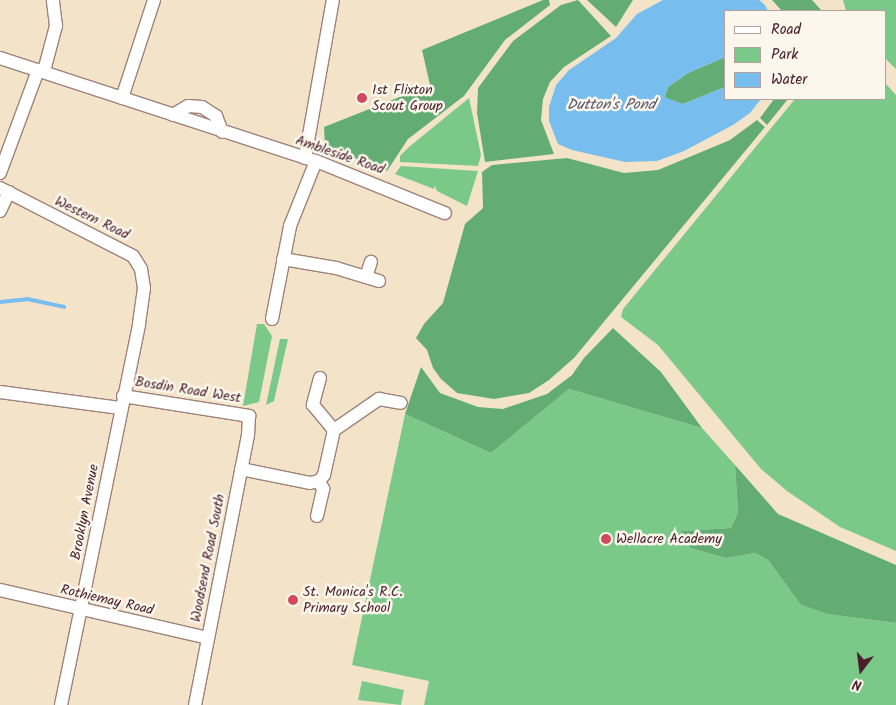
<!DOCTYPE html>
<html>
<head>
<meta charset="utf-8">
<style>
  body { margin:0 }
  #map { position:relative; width:896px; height:705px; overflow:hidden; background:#f3e4c9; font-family:Kalam,sans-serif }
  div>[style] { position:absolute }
  .green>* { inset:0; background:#7ac989 }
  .forest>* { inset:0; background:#63ad75 }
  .water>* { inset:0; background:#77bdee }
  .stream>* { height:4px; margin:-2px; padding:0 2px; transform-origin:2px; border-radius:2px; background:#77bdee }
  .roads { filter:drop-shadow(1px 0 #9e827a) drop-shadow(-1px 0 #9e827a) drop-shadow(0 1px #9e827a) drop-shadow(0 -1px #9e827a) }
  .street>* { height:12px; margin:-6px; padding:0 6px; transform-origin:6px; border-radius:6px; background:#fff }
  .dots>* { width:14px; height:14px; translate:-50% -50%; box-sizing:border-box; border:2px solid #fbf7ec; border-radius:50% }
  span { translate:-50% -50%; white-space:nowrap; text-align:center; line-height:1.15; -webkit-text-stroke:5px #fbf7ec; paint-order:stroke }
  .poi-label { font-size:14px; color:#4a1f2b }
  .left { translate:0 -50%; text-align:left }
  .street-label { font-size:14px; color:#4a1f2b }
  .water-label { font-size:15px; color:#5a566f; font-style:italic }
  .legend { position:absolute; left:724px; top:10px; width:162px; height:90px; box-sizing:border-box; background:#fbf7ec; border:1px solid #b4a19f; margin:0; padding:6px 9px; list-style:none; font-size:15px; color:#4a1f2b }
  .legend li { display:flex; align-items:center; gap:10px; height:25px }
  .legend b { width:25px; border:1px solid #b4a19f }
  .north { position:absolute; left:836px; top:645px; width:50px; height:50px; -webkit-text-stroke:4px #fbf7ec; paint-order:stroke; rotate:195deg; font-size:14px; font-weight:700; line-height:20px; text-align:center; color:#4a1f2b }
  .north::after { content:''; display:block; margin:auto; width:18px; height:22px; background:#4a1f2b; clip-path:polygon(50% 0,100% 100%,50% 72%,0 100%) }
</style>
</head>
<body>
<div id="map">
  <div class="green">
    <i style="clip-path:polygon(843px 0,896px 0,896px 69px,885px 58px,885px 11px,846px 11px)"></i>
    <i style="clip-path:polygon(885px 83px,896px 95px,896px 551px,840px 527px,787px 491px,761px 469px,658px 345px,621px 317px,623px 309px,795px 99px,885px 99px)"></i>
    <i style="clip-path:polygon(469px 98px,481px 155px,478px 166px,400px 162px,400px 156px,409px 147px)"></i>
    <i style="clip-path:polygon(401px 166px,478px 171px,467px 206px,437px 191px,435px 186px,434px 189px,395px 174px)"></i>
    <i style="clip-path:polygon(257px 324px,264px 324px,272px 336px,259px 402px,243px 406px)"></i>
    <i style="clip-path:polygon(280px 339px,288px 339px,274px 401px,266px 405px)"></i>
    <i style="clip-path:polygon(569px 389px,702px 428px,735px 465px,738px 512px,731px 528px,682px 531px,690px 548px,726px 558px,755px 553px,768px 560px,801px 605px,829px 614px,896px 623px,896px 705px,424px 705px,429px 681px,352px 665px,405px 414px,491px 453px)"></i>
    <i style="clip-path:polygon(362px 681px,404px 690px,401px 705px,358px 700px)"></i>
  </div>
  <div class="forest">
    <i style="clip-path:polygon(543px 0,549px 0,550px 5px,505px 40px,464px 96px,408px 139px,387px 171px,325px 146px,324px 127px,430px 85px,422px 50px)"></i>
    <i style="clip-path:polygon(578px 0,611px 36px,564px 67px,550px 82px,543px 99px,541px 120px,554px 154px,485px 162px,477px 113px,478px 88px,513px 41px,561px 5px)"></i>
    <i style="clip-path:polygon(587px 0,633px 0,616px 27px)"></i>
    <i style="clip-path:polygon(772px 0,812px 0,822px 11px,782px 11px)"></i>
    <i style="clip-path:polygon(725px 57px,725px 87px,683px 104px,664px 98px,668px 87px,688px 73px)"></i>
    <i style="clip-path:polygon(774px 99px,788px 99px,767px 125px,760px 118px)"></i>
    <i style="clip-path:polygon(757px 120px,765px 127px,574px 358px,549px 380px,529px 393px,494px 399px,457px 393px,441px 379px,433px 368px,427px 350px,416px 338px,424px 324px,443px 303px,465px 224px,483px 208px,482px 172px,492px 165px,567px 158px,624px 173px,658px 170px,730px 140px)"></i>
    <i style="clip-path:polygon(613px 328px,661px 372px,702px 428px,569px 389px,491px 453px,405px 414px,421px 367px,440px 393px,478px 407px,503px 409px,547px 394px,572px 375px,584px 358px)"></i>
    <i style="clip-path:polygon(735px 465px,778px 514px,896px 565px,896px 623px,828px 614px,801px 605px,768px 560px,755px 553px,726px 558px,690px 548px,681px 531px,731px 528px,738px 512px)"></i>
  </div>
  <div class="water">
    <i style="clip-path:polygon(663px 0,759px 0,765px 5px,768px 11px,725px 11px,725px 57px,688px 73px,668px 87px,664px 97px,683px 104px,725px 87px,725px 99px,761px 99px,750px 113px,733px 125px,684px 151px,657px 161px,625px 162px,572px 150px,558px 144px,549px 121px,549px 107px,556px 85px,569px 70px,616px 38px,637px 14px)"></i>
  </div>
  <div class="stream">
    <i style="left:0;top:302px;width:27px;rotate:-6deg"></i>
    <i style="left:27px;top:299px;width:38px;rotate:12deg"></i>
  </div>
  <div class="roads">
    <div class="street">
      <i style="left:0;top:58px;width:332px;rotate:18.1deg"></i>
      <i style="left:316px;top:161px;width:139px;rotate:22deg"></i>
      <i style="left:44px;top:71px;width:47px;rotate:-75.1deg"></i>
      <i style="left:56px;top:26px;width:26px;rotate:-97deg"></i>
      <i style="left:122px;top:98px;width:103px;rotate:-71.9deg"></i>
      <i style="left:173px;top:115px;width:17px;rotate:-31deg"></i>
      <i style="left:188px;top:106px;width:14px;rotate:4deg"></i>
      <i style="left:202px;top:107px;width:17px;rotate:33deg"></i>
      <i style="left:216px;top:116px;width:17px;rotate:69deg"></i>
      <i style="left:305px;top:158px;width:160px;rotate:-80deg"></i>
      <i style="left:0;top:173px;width:110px;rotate:-69.7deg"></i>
      <i style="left:0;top:188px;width:149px;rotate:27.1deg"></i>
      <i style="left:133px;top:256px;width:15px;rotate:58deg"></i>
      <i style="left:141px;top:269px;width:19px;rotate:81deg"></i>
      <i style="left:144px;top:288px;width:37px;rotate:98deg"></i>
      <i style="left:139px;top:325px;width:388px;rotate:101.6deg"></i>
      <i style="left:0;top:211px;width:21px;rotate:-65deg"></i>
      <i style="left:283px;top:259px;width:54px;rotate:9.6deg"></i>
      <i style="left:336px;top:268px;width:45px;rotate:16.8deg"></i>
      <i style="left:366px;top:277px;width:16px;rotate:-72deg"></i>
      <i style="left:272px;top:319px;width:95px;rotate:-79deg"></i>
      <i style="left:290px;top:226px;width:70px;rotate:-68.2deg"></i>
      <i style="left:320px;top:378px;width:28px;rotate:105deg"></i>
      <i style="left:313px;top:405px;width:33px;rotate:50deg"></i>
      <i style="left:0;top:392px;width:121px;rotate:7.6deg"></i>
      <i style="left:123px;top:396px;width:128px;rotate:9deg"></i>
      <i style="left:249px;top:416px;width:19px;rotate:93deg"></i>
      <i style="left:248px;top:435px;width:275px;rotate:101.1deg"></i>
      <i style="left:241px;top:469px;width:70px;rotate:11.5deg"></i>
      <i style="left:310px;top:483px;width:9px;rotate:-13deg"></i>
      <i style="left:317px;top:516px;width:28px;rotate:-77deg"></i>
      <i style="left:323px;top:489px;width:9px;rotate:-117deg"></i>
      <i style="left:319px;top:481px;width:8px;rotate:-50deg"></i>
      <i style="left:324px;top:475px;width:46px;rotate:-77.5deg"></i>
      <i style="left:334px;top:430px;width:55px;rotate:-34.6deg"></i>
      <i style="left:379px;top:399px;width:22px;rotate:10deg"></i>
      <i style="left:0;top:590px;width:213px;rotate:13deg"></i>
    </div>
  </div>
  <div class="dots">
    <i style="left:362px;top:98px;background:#d1495b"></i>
    <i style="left:606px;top:539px;background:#d1495b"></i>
    <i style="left:293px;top:600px;background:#d1495b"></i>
  </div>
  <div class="poi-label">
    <span class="left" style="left:372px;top:98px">1st Flixton<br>Scout Group</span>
    <span class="left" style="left:616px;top:539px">Wellacre Academy</span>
    <span class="left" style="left:303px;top:600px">St. Monica's R.C.<br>Primary School</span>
  </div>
  <div class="street-label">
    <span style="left:340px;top:155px;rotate:19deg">Ambleside Road</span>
    <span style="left:92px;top:218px;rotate:26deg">Western Road</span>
    <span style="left:188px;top:390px;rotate:9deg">Bosdin Road West</span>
    <span style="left:85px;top:512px;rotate:-79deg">Brooklyn Avenue</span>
    <span style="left:208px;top:558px;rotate:-79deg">Woodsend Road South</span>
    <span style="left:107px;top:600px;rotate:13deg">Rothiemay Road</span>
  </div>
  <div class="water-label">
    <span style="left:611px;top:106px">Dutton's Pond</span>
  </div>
  <ul class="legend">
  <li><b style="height:6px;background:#fff"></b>Road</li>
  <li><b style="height:14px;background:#7ac989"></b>Park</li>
  <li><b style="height:14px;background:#77bdee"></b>Water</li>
  </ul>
  <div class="north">N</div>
</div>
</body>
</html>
